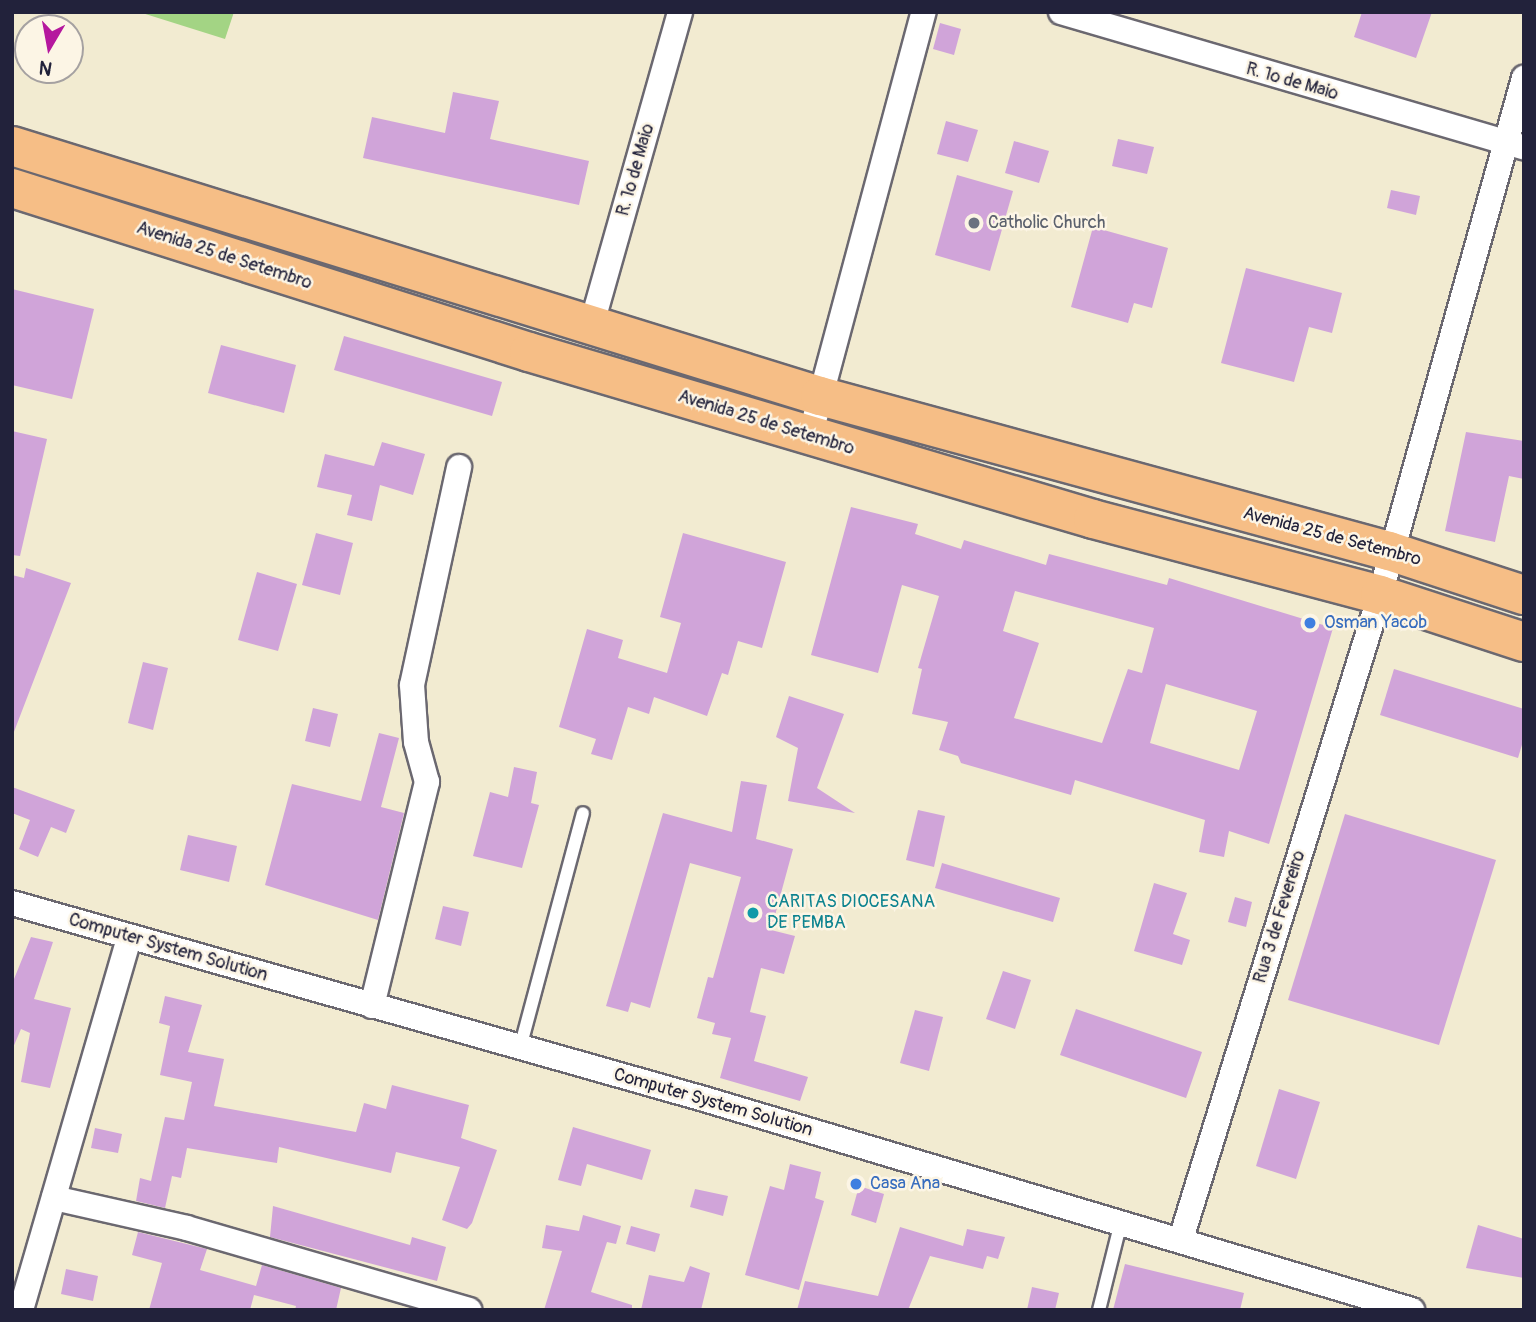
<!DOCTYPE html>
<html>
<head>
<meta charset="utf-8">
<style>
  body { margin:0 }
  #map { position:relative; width:1536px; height:1322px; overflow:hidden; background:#f2ebd1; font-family:Pangolin,sans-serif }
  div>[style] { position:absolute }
  .green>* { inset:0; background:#a3d484 }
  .building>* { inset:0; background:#d0a4d9 }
  .roads { filter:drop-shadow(2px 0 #6b6870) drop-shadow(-2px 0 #6b6870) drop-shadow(0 2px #6b6870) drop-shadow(0 -2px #6b6870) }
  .service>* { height:12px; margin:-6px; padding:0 6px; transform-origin:6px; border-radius:6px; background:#fff }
  .minor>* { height:24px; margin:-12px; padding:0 12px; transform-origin:12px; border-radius:12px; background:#fff }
  .trunk>* { height:38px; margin:-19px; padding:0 19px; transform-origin:19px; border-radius:19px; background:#f6be86 }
  .dots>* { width:19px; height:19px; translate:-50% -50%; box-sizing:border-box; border:4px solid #fcf5e5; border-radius:50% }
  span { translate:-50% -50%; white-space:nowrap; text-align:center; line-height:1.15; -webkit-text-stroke:5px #fcf5e5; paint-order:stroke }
  .street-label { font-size:18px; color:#22223b }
  .worship-label { font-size:18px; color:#5b616d }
  .left { translate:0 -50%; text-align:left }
  .shop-label { font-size:18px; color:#366cbe }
  .culture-label { font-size:18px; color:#0d838f }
  .frame { position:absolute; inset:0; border:14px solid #22223b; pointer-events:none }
  .north { position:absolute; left:14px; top:14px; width:70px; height:70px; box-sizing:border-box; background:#fcf5e5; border:2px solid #a5a1a1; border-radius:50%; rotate:190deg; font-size:19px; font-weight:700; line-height:28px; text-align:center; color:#22223b }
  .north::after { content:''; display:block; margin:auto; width:24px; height:32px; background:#b5179e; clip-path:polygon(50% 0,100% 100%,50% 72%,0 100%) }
</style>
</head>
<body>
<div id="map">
  <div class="green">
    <i style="clip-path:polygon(139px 12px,234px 12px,225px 39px)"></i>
  </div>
  <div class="building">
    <i style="clip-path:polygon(1362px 12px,1432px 12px,1416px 58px,1354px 37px)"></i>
    <i style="clip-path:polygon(940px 23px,961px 29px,954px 55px,933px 49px)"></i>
    <i style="clip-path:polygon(453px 92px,499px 101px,490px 139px,589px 161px,579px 205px,363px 158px,372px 117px,445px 133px)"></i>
    <i style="clip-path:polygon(946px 121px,978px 130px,968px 162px,937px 154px)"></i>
    <i style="clip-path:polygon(1118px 139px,1154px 147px,1147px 174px,1112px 166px)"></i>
    <i style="clip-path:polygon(1014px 141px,1049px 151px,1039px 183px,1005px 173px)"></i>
    <i style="clip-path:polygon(957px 175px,1013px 191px,990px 271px,935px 255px)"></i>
    <i style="clip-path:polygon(1391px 190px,1420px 196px,1416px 215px,1387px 208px)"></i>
    <i style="clip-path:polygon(1093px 227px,1168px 248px,1152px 308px,1134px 303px,1128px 323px,1071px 307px)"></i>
    <i style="clip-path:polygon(1246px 268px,1342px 293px,1332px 333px,1309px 327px,1294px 382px,1221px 363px)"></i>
    <i style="clip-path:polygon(12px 289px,94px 309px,72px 399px,12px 385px)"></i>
    <i style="clip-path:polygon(344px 336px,502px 382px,492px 416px,334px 370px)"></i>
    <i style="clip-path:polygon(221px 345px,296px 365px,284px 413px,208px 393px)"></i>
    <i style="clip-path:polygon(12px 431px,47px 439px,20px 556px,12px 555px)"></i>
    <i style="clip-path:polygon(1466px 432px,1524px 441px,1524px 479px,1509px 476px,1495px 542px,1445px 531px)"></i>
    <i style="clip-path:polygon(382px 442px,425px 454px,413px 495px,380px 485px,372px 521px,347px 515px,352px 495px,317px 487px,325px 454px,374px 466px)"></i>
    <i style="clip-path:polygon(evenodd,851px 507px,918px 524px,915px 534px,961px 549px,964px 540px,1046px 565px,1049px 554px,1167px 585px,1169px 578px,1333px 628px,1269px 844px,1229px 831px,1224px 857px,1199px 852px,1205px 820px,1075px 780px,1071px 795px,961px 763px,958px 756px,939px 750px,948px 722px,912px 714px,922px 669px,918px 668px,939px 596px,902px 585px,878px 673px,811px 655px,851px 507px,1015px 591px,1154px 628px,1142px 673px,1128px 669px,1102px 743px,1014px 718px,1039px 643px,1003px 631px,1015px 591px,851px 507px,1166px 684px,1257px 711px,1239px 770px,1150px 743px,1166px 684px)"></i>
    <i style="clip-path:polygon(316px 533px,353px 543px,340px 595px,302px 585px)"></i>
    <i style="clip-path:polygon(683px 533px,786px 562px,762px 648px,738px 641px,728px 675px,722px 673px,707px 716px,654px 697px,649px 714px,628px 707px,612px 760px,591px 754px,596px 739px,559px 727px,587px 629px,623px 640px,618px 658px,667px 673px,681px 623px,660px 617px)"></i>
    <i style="clip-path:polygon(26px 568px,71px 583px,12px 737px,12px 575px,24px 578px)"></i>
    <i style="clip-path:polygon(257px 572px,297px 584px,278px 651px,238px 640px)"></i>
    <i style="clip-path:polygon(143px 662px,168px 668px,153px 730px,128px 723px)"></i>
    <i style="clip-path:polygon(1394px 669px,1524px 709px,1524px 738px,1518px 758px,1380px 715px)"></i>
    <i style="clip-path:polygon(789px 696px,844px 714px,817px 788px,855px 813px,788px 801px,798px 748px,776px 737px)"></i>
    <i style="clip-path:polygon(313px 708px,338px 714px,330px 747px,305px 741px)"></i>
    <i style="clip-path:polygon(379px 733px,399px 738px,381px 807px,404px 813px,378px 920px,265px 885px,292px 784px,361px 801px)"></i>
    <i style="clip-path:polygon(514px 767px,537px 772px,531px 803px,539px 805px,522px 868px,473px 856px,490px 792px,508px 797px)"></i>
    <i style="clip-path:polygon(741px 781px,767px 785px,756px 839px,793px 849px,771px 930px,795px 936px,784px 974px,761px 968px,750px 1012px,766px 1016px,754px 1061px,808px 1077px,800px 1101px,720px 1078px,731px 1038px,712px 1034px,715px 1023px,697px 1018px,708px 977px,713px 978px,741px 877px,690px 863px,650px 1008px,631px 1002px,628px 1012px,606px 1006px,663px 813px,732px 832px)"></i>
    <i style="clip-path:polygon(12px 787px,75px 810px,66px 833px,51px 827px,38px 857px,19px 849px,30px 820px,12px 813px)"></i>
    <i style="clip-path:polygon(918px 810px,945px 816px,934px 867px,906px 860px)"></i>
    <i style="clip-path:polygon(1345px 814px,1496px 860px,1439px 1045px,1288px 1000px)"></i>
    <i style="clip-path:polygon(188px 835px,237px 846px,229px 882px,180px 870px)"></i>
    <i style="clip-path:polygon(942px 863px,1060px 898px,1053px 922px,935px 888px)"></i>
    <i style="clip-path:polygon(1154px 883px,1187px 893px,1173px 934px,1190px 940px,1182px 965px,1134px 951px)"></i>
    <i style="clip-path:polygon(1235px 897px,1252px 902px,1246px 927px,1228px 922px)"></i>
    <i style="clip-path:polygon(443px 906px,469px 912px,461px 946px,435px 939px)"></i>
    <i style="clip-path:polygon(31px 937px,53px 942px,34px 999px,71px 1008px,50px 1088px,21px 1082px,30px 1033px,21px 1029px,12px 1050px,12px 984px)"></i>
    <i style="clip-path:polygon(1003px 971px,1031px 980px,1015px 1029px,986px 1019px)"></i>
    <i style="clip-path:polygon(165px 996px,202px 1005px,188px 1052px,224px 1059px,214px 1106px,356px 1132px,364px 1103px,386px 1109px,392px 1085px,469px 1105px,461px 1138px,497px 1150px,472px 1223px,467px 1229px,442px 1220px,460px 1167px,396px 1152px,391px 1173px,279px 1147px,277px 1163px,187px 1148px,181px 1178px,172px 1176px,165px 1208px,136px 1201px,140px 1178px,151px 1181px,165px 1117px,184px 1120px,192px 1082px,160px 1075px,170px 1026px,159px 1023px)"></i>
    <i style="clip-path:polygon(1076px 1009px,1202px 1052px,1186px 1098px,1060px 1055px)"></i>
    <i style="clip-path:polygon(915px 1010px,943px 1017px,929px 1071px,900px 1063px)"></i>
    <i style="clip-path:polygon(1279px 1089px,1320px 1102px,1296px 1179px,1256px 1166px)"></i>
    <i style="clip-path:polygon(573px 1127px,651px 1150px,642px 1180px,587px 1164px,581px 1186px,558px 1180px)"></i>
    <i style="clip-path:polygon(95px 1128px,122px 1134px,118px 1153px,91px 1148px)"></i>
    <i style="clip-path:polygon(790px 1164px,821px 1172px,815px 1198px,824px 1201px,799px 1290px,745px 1275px,770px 1186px,784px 1190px)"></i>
    <i style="clip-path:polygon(859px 1186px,884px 1194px,876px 1223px,851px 1215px)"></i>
    <i style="clip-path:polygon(695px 1189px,728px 1196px,723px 1216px,690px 1207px)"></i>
    <i style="clip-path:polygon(273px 1206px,410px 1245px,412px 1237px,446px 1247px,437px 1281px,270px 1237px)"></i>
    <i style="clip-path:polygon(583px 1215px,621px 1226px,616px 1244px,607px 1242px,591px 1292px,632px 1305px,632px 1310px,544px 1310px,562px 1251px,542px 1248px,546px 1225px,579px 1231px)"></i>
    <i style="clip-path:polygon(1478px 1225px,1524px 1239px,1524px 1278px,1466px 1268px)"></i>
    <i style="clip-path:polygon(631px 1226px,660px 1234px,655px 1252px,626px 1244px)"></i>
    <i style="clip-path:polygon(900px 1227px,963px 1246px,967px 1229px,1005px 1237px,998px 1259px,987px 1256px,983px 1269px,930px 1256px,908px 1310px,797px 1310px,805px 1281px,878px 1296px)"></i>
    <i style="clip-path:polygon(138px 1232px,207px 1249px,200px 1270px,256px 1286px,262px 1265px,341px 1288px,336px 1310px,295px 1310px,296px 1306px,254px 1295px,250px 1310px,149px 1310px,162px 1263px,132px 1255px)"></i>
    <i style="clip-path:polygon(1125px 1264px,1244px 1293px,1240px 1310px,1113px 1310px)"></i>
    <i style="clip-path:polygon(690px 1266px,710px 1273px,701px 1310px,641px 1310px,649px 1275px,684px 1282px)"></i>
    <i style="clip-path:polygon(66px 1269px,98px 1276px,93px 1301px,61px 1294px)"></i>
    <i style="clip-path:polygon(1032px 1287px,1059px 1293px,1055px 1310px,1027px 1310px)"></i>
  </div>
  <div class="roads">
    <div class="service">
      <i style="left:520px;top:1048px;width:243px;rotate:-75deg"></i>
      <i style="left:1099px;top:1310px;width:91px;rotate:-76deg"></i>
    </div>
    <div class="minor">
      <i style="left:1061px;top:12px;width:482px;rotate:16.3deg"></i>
      <i style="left:591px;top:327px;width:327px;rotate:-74.2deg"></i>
      <i style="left:810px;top:436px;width:439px;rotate:-75deg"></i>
      <i style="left:12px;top:903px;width:719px;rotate:15.81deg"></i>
      <i style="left:704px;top:1099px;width:739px;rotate:16.6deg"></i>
      <i style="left:372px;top:1006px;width:231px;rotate:-76.2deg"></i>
      <i style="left:427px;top:782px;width:41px;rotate:-105.4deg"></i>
      <i style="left:416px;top:742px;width:57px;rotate:-94deg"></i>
      <i style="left:412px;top:685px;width:223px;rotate:-77.8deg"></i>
      <i style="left:54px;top:1198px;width:136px;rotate:12.7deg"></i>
      <i style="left:187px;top:1228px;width:294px;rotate:16.2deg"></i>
      <i style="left:1181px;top:1239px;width:674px;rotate:-72.83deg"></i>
      <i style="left:1380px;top:595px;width:537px;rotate:-74.44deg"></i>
      <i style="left:21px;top:1310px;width:387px;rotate:-73.8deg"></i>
    </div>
    <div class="trunk">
      <i style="left:12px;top:146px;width:846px;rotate:17.19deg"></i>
      <i style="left:820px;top:396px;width:590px;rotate:15.24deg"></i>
      <i style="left:1389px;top:551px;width:142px;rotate:18.1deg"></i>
      <i style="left:12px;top:188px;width:542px;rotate:17.6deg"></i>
      <i style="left:529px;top:352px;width:588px;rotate:16.49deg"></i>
      <i style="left:1093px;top:519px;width:297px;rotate:14.8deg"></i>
      <i style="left:1380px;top:595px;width:151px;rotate:18.1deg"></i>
    </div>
  </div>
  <div class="dots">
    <i style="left:974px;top:223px;background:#6b7280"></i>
    <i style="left:1310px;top:623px;background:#3f7fe0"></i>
    <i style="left:753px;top:913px;background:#0f9aa8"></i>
    <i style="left:856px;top:1184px;background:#3f7fe0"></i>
  </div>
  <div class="street-label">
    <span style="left:1292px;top:82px;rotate:16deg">R. 1º de Maio</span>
    <span style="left:636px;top:170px;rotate:-74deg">R. 1º de Maio</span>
    <span style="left:224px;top:256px;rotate:18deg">Avenida 25 de Setembro</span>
    <span style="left:766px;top:423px;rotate:17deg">Avenida 25 de Setembro</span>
    <span style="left:1332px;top:537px;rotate:15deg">Avenida 25 de Setembro</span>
    <span style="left:1280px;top:917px;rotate:-73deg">Rua 3 de Fevereiro</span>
    <span style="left:168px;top:948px;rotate:16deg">Computer System Solution</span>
    <span style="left:713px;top:1103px;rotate:16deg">Computer System Solution</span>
  </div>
  <div class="worship-label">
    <span class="left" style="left:988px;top:223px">Catholic Church</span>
  </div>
  <div class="shop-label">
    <span class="left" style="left:1324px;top:623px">Osman Yacob</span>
    <span class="left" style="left:870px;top:1184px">Casa Ana</span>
  </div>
  <div class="culture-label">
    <span class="left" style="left:767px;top:913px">CARITAS DIOCESANA<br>DE PEMBA</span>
  </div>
  <div class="frame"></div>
  <div class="north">N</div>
</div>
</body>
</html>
